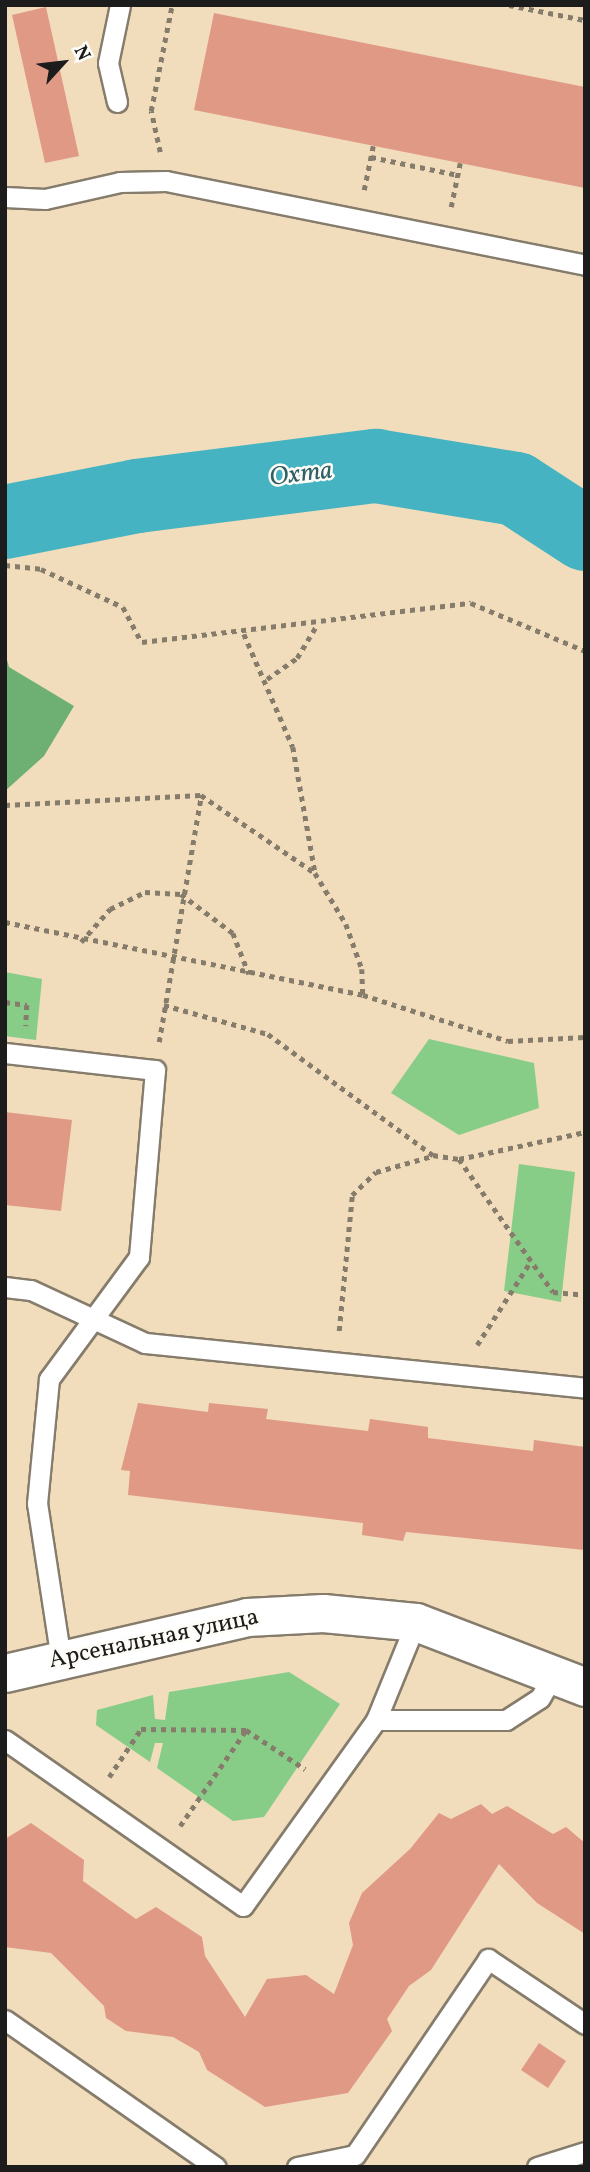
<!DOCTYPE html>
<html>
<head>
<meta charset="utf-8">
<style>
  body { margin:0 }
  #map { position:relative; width:590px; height:2172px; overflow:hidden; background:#f1ddbc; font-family:Vollkorn,serif }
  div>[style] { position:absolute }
  .green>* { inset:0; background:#88cd87 }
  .forest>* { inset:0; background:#6eb074 }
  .river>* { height:74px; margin:-37px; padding:0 37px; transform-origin:37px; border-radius:37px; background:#45b3c1 }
  .building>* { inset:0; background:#e09985 }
  .path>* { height:4.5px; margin-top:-2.25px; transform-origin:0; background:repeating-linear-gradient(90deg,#867c6c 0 5px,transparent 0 10px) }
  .roads { filter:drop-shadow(2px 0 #867c6c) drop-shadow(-2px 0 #867c6c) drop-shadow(0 2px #867c6c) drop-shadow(0 -2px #867c6c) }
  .lane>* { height:19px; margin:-9.5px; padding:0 9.5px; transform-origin:9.5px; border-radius:9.5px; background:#fff }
  .street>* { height:37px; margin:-18.5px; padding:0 18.5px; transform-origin:18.5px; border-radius:18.5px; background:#fff }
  span { translate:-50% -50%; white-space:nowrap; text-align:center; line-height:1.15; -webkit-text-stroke:5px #fdfcf7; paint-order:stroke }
  .street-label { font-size:24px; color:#1c1c1c }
  .water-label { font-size:26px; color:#2e6066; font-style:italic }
  .frame { position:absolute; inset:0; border:7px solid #1c1c1c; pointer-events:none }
  .north { position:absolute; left:28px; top:28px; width:70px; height:70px; -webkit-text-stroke:5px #fdfcf7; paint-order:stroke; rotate:63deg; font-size:19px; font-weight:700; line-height:28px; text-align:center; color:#1c1c1c }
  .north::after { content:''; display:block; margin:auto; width:24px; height:32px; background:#1c1c1c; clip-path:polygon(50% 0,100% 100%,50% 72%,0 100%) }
</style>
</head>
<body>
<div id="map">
  <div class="green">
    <i style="clip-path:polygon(5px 972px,42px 979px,36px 1040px,5px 1036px)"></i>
    <i style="clip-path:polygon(429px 1039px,534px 1063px,539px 1108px,459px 1135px,391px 1093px)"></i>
    <i style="clip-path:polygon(519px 1164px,575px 1172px,561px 1302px,504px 1291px)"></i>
    <i style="clip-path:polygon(289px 1672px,340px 1704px,264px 1817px,233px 1821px,157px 1768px,163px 1743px,155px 1743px,150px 1762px,96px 1725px,97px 1710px,153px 1695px,155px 1719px,165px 1720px,169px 1692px)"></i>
  </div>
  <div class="forest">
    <i style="clip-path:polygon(5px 653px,9px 667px,74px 706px,44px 756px,5px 791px)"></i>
  </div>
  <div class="river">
    <i style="left:5px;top:522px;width:135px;rotate:-11.1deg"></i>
    <i style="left:137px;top:496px;width:241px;rotate:-7.2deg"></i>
    <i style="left:376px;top:466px;width:142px;rotate:9.3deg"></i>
    <i style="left:516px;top:489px;width:82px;rotate:33.1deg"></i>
  </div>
  <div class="building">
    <i style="clip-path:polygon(46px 7px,79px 156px,45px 163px,12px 15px)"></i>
    <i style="clip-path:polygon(214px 13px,585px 87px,585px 188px,194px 110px)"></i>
    <i style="clip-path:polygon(5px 1112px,72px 1120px,61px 1211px,5px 1205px)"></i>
    <i style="clip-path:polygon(138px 1403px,208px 1412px,209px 1403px,268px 1409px,266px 1419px,368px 1431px,370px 1419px,428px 1427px,428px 1438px,533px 1451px,534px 1440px,585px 1447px,585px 1550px,406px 1532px,403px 1541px,362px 1535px,363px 1523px,128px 1495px,130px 1471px,121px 1470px)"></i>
    <i style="clip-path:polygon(481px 1804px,492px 1814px,507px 1806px,553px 1834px,566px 1827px,585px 1843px,585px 1934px,537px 1903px,499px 1864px,431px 1970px,409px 1986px,387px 2019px,392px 2031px,348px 2093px,265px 2107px,207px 2070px,199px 2052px,173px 2037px,126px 2031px,106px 2018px,104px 2006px,51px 1953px,5px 1947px,5px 1839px,31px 1823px,84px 1860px,83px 1881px,136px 1919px,156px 1907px,202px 1937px,205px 1956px,245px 2017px,267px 1979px,306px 1975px,334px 1994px,353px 1945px,349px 1923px,362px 1893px,410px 1849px,439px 1813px,451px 1819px)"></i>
    <i style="clip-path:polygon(539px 2043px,566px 2061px,548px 2088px,521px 2070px)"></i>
  </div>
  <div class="path">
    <i style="left:509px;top:5px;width:77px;rotate:11.2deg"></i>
    <i style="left:160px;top:152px;width:42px;rotate:-102.4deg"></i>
    <i style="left:151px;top:111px;width:108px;rotate:-78.8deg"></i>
    <i style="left:371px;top:157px;width:89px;rotate:11.7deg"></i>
    <i style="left:364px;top:190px;width:45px;rotate:-78.4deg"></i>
    <i style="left:451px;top:207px;width:45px;rotate:-78.4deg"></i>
    <i style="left:5px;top:565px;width:36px;rotate:6deg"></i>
    <i style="left:41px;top:569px;width:90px;rotate:24.9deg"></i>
    <i style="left:123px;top:607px;width:40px;rotate:62deg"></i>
    <i style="left:142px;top:642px;width:331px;rotate:-6.8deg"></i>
    <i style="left:471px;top:603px;width:124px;rotate:22.8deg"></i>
    <i style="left:244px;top:634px;width:123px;rotate:66.6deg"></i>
    <i style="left:293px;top:747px;width:127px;rotate:80deg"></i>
    <i style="left:267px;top:679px;width:37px;rotate:-35deg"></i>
    <i style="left:297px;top:658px;width:37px;rotate:-59deg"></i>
    <i style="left:5px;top:805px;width:196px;rotate:-2.9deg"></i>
    <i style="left:201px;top:795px;width:138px;rotate:34.4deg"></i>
    <i style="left:315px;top:873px;width:60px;rotate:58.7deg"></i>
    <i style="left:346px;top:924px;width:48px;rotate:70.4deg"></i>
    <i style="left:362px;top:969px;width:26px;rotate:88deg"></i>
    <i style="left:5px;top:922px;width:365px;rotate:11.5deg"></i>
    <i style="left:363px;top:995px;width:152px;rotate:17.6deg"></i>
    <i style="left:508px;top:1041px;width:77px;rotate:-3deg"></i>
    <i style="left:81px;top:942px;width:44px;rotate:-48.7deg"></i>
    <i style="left:110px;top:909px;width:39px;rotate:-26deg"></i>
    <i style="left:145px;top:892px;width:36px;rotate:3deg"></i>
    <i style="left:181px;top:894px;width:65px;rotate:36.9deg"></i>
    <i style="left:233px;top:933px;width:44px;rotate:68.7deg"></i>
    <i style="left:5px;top:1002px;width:22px;rotate:8deg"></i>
    <i style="left:27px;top:1005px;width:21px;rotate:93deg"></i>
    <i style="left:164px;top:1005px;width:108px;rotate:15.6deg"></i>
    <i style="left:268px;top:1034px;width:205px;rotate:36.3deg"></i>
    <i style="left:433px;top:1155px;width:26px;rotate:9deg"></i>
    <i style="left:459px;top:1159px;width:129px;rotate:-12.1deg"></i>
    <i style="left:159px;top:1042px;width:251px;rotate:-80.3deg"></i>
    <i style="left:459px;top:1159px;width:163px;rotate:54.7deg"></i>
    <i style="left:553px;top:1292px;width:32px;rotate:5deg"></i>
    <i style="left:339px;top:1331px;width:137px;rotate:-84.5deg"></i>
    <i style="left:352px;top:1195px;width:33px;rotate:-44deg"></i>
    <i style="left:376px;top:1172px;width:58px;rotate:-15.9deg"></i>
    <i style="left:477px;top:1345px;width:100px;rotate:-57.3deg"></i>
    <i style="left:109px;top:1777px;width:58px;rotate:-56.3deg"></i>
    <i style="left:141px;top:1729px;width:105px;rotate:0.5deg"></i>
    <i style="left:180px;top:1826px;width:116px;rotate:-55.5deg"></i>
    <i style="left:246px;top:1730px;width:71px;rotate:33.5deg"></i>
  </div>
  <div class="roads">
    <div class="lane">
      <i style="left:117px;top:102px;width:40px;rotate:-103deg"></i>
      <i style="left:108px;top:63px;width:59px;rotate:-78.3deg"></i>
      <i style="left:5px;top:197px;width:40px;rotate:2.9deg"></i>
      <i style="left:45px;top:199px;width:77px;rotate:-12.8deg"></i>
      <i style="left:120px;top:182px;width:46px;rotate:-1.2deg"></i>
      <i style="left:166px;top:181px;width:427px;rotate:11.3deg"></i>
      <i style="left:5px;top:1053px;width:151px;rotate:6.5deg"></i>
      <i style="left:155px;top:1070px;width:188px;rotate:94.9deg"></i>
      <i style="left:139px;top:1257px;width:152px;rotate:126.4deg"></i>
      <i style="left:49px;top:1379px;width:125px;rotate:95.5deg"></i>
      <i style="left:37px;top:1503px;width:159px;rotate:81.3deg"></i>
      <i style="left:5px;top:1287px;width:26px;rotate:7deg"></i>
      <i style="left:31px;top:1290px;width:126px;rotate:24.9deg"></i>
      <i style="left:145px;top:1343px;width:442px;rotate:5.8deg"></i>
      <i style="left:376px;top:1720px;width:106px;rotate:-67.8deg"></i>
      <i style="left:5px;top:1740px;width:290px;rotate:34.9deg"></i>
      <i style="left:243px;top:1906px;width:229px;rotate:-54.4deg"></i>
      <i style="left:376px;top:1720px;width:130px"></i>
      <i style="left:506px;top:1720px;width:40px;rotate:-32.9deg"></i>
      <i style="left:540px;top:1698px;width:28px;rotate:-60deg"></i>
      <i style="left:5px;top:2020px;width:257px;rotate:34.9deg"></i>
      <i style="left:297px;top:2167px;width:59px;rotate:-11.7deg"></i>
      <i style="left:355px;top:2155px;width:237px;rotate:-55.8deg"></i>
      <i style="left:488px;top:1959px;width:117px;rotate:33.8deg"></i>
      <i style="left:537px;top:2167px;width:50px;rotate:-17.4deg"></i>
    </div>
    <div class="street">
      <i style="left:5px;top:1673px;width:248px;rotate:-13deg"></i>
      <i style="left:247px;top:1617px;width:76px;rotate:-3deg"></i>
      <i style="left:323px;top:1613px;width:93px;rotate:5.5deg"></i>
      <i style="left:416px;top:1622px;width:181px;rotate:21deg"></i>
    </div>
  </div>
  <div class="street-label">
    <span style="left:154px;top:1640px;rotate:-12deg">Арсенальная улица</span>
  </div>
  <div class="water-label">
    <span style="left:301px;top:475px;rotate:-7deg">Охта</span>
  </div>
  <div class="frame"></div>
  <div class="north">N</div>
</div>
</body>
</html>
